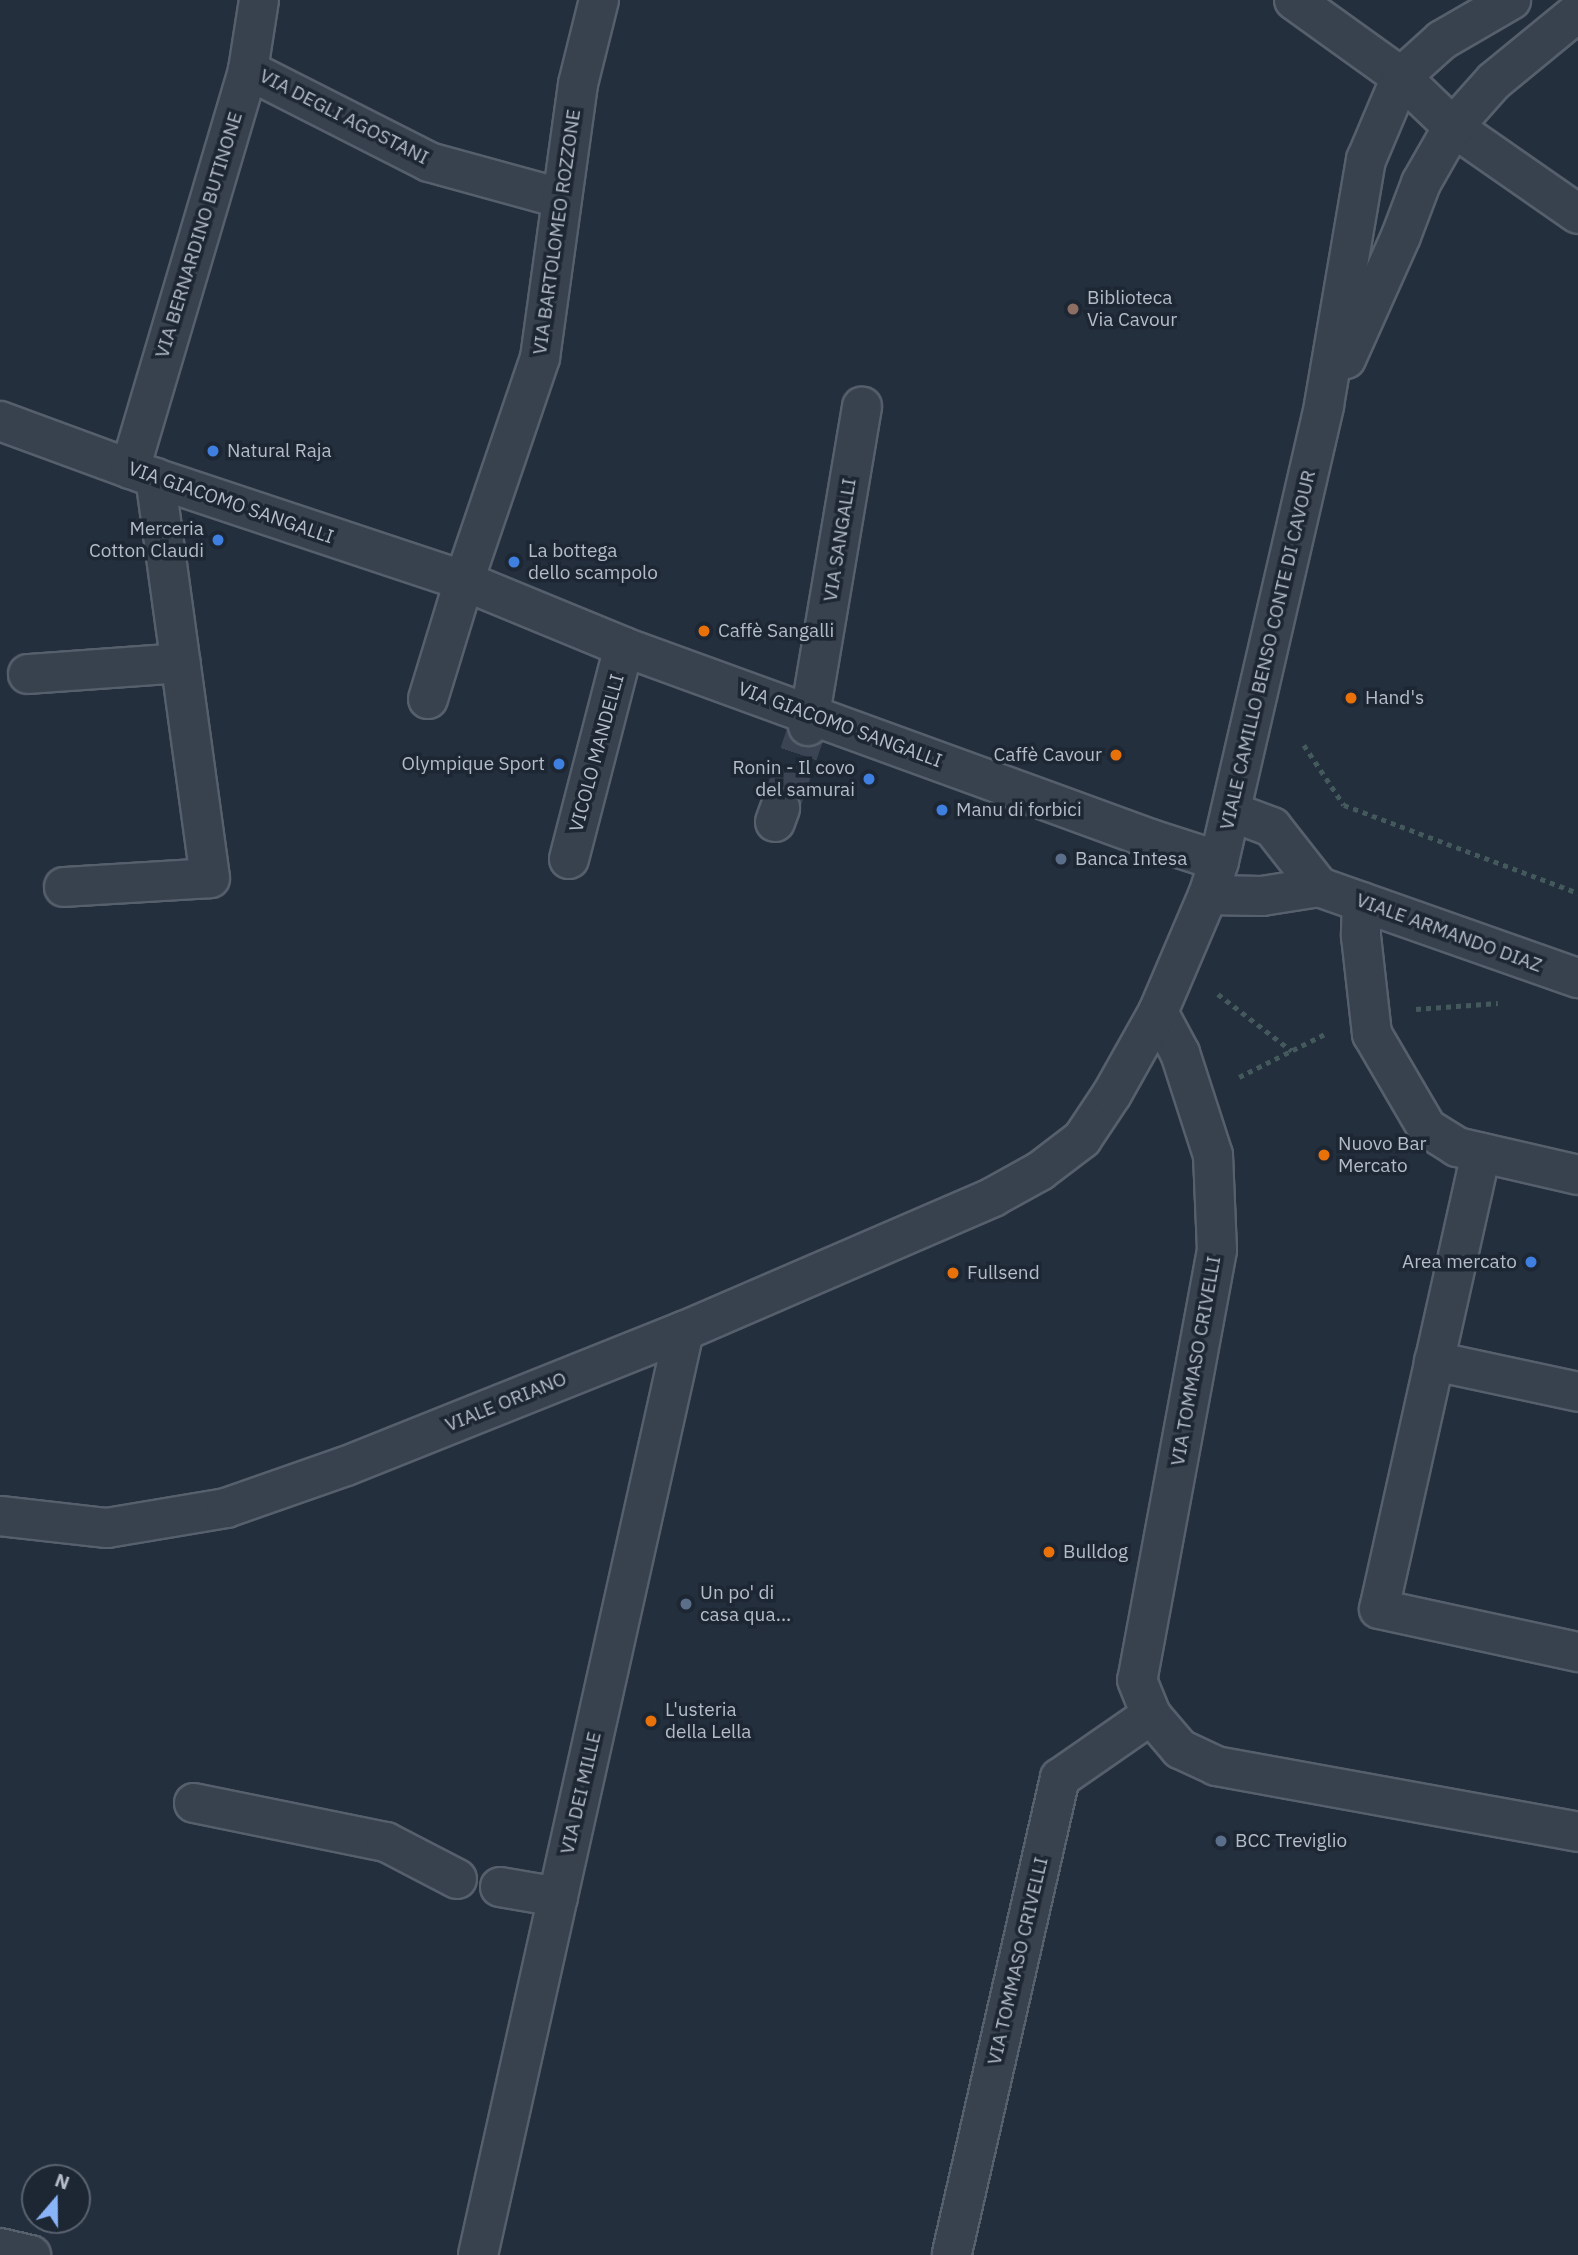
<!DOCTYPE html>
<html>
<head>
<meta charset="utf-8">
<style>
  body { margin:0 }
  #map { position:relative; width:1578px; height:2255px; overflow:hidden; background:#242f3e; font-family:"IBM Plex Sans",sans-serif }
  div>[style] { position:absolute }
  .minor-tunnel>* { height:38px; margin-top:-19px; transform-origin:0; background:repeating-linear-gradient(90deg,#3a4453 0 38px,transparent 0 57px) }
  .path>* { height:4.5px; margin-top:-2.25px; transform-origin:0; background:repeating-linear-gradient(90deg,#44595c 0 5px,transparent 0 10px) }
  .roads { filter:drop-shadow(2px 0 #565f6c) drop-shadow(-2px 0 #565f6c) drop-shadow(0 2px #565f6c) drop-shadow(0 -2px #565f6c) }
  .minor>* { height:38px; margin:-19px; padding:0 19px; transform-origin:19px; border-radius:19px; background:#38414e }
  .dots>* { width:19px; height:19px; translate:-50% -50%; box-sizing:border-box; border:4px solid #1d2633; border-radius:50% }
  span { translate:-50% -50%; white-space:nowrap; text-align:center; line-height:1.15; -webkit-text-stroke:7px #1d2633; paint-order:stroke }
  .street-label { font-size:19px; color:#b4bcc9 }
  .poi-label { font-size:19px; color:#b4bcc9 }
  .left { translate:0 -50%; text-align:left }
  .right { translate:-100% -50%; text-align:right }
  .north { position:absolute; left:21px; top:2164px; width:70px; height:70px; box-sizing:border-box; background:#1d2633; border:2px solid #59626f; border-radius:50%; rotate:20deg; font-size:19px; font-weight:700; line-height:28px; text-align:center; color:#b4bcc9 }
  .north::after { content:''; display:block; margin:auto; width:24px; height:32px; background:#8ab4f8; clip-path:polygon(50% 0,100% 100%,50% 72%,0 100%) }
</style>
</head>
<body>
<div id="map">
  <div class="minor-tunnel">
    <i style="left:780px;top:808px;width:87px;rotate:-71.1deg"></i>
  </div>
  <div class="path">
    <i style="left:1304px;top:745px;width:72px;rotate:56.3deg"></i>
    <i style="left:1344px;top:805px;width:250px;rotate:20.6deg"></i>
    <i style="left:1218px;top:994px;width:93px;rotate:37.6deg"></i>
    <i style="left:1416px;top:1009px;width:82px;rotate:-4.2deg"></i>
    <i style="left:1239px;top:1077px;width:96px;rotate:-26.6deg"></i>
  </div>
  <div class="roads">
    <div class="minor">
      <i style="left:1294px;top:0;width:132px;rotate:35.7deg"></i>
      <i style="left:1401px;top:77px;width:72px;rotate:43.9deg"></i>
      <i style="left:1453px;top:127px;width:152px;rotate:34.8deg"></i>
      <i style="left:248px;top:70px;width:203px;rotate:26.9deg"></i>
      <i style="left:429px;top:162px;width:136px;rotate:15.4deg"></i>
      <i style="left:1346px;top:359px;width:135px;rotate:-65.9deg"></i>
      <i style="left:1401px;top:236px;width:57px;rotate:-69.3deg"></i>
      <i style="left:1421px;top:183px;width:64px;rotate:-60.3deg"></i>
      <i style="left:1453px;top:127px;width:62px;rotate:-48.3deg"></i>
      <i style="left:1494px;top:81px;width:109px;rotate:-39.4deg"></i>
      <i style="left:0;top:421px;width:165px;rotate:20.2deg"></i>
      <i style="left:155px;top:478px;width:326px;rotate:18.4deg"></i>
      <i style="left:464px;top:581px;width:173px;rotate:22.4deg"></i>
      <i style="left:624px;top:647px;width:561px;rotate:20.02deg"></i>
      <i style="left:1151px;top:839px;width:71px;rotate:17.9deg"></i>
      <i style="left:130px;top:469px;width:416px;rotate:-73.5deg"></i>
      <i style="left:248px;top:70px;width:71px;rotate:-81.1deg"></i>
      <i style="left:28px;top:674px;width:153px;rotate:-4.1deg"></i>
      <i style="left:428px;top:699px;width:123px;rotate:-73deg"></i>
      <i style="left:464px;top:581px;width:236px;rotate:-71.2deg"></i>
      <i style="left:540px;top:358px;width:277px;rotate:-82.1deg"></i>
      <i style="left:578px;top:84px;width:87px;rotate:-76deg"></i>
      <i style="left:808px;top:726px;width:324px;rotate:-80.4deg"></i>
      <i style="left:1232px;top:812px;width:43px;rotate:20.6deg"></i>
      <i style="left:1272px;top:827px;width:76px;rotate:51.9deg"></i>
      <i style="left:775px;top:822px;width:15px;rotate:-70deg"></i>
      <i style="left:569px;top:859px;width:219px;rotate:-75.5deg"></i>
      <i style="left:64px;top:887px;width:146px;rotate:-3.5deg"></i>
      <i style="left:210px;top:878px;width:404px;rotate:-97.8deg"></i>
      <i style="left:1208px;top:895px;width:54px;rotate:1.1deg"></i>
      <i style="left:1262px;top:896px;width:58px;rotate:-9deg"></i>
      <i style="left:1319px;top:887px;width:275px;rotate:19.4deg"></i>
      <i style="left:1362px;top:902px;width:34px;rotate:92deg"></i>
      <i style="left:1361px;top:936px;width:99px;rotate:83.6deg"></i>
      <i style="left:1372px;top:1034px;width:109px;rotate:59.7deg"></i>
      <i style="left:1427px;top:1128px;width:36px;rotate:32deg"></i>
      <i style="left:1457px;top:1147px;width:124px;rotate:13deg"></i>
      <i style="left:1158px;top:1012px;width:47px;rotate:61.8deg"></i>
      <i style="left:1180px;top:1053px;width:107px;rotate:72.1deg"></i>
      <i style="left:1213px;top:1155px;width:95px;rotate:87.6deg"></i>
      <i style="left:1217px;top:1250px;width:437px;rotate:100.5deg"></i>
      <i style="left:1137px;top:1680px;width:38px;rotate:68deg"></i>
      <i style="left:1151px;top:1715px;width:45px;rotate:49.5deg"></i>
      <i style="left:1180px;top:1749px;width:40px;rotate:25deg"></i>
      <i style="left:1216px;top:1766px;width:368px;rotate:10.3deg"></i>
      <i style="left:1481px;top:1153px;width:467px;rotate:102.6deg"></i>
      <i style="left:1379px;top:1609px;width:204px;rotate:12.2deg"></i>
      <i style="left:1434px;top:1361px;width:147px;rotate:12.1deg"></i>
      <i style="left:0;top:1516px;width:108px;rotate:6.4deg"></i>
      <i style="left:107px;top:1528px;width:121px;rotate:-9.5deg"></i>
      <i style="left:226px;top:1508px;width:127px;rotate:-19.3deg"></i>
      <i style="left:346px;top:1466px;width:364px;rotate:-21.8deg"></i>
      <i style="left:684px;top:1331px;width:337px;rotate:-23.4deg"></i>
      <i style="left:993px;top:1197px;width:54px;rotate:-29deg"></i>
      <i style="left:1040px;top:1171px;width:53px;rotate:-37.3deg"></i>
      <i style="left:1082px;top:1139px;width:54px;rotate:-56.3deg"></i>
      <i style="left:1112px;top:1094px;width:94px;rotate:-60.7deg"></i>
      <i style="left:1158px;top:1012px;width:127px;rotate:-66.9deg"></i>
      <i style="left:1208px;top:895px;width:36px;rotate:-72deg"></i>
      <i style="left:1219px;top:861px;width:468px;rotate:-77deg"></i>
      <i style="left:1324px;top:405px;width:249px;rotate:-80.3deg"></i>
      <i style="left:1366px;top:160px;width:90px;rotate:-67.1deg"></i>
      <i style="left:1401px;top:77px;width:55px;rotate:-42.1deg"></i>
      <i style="left:1442px;top:40px;width:80px;rotate:-30.1deg"></i>
      <i style="left:194px;top:1803px;width:196px;rotate:11.5deg"></i>
      <i style="left:386px;top:1842px;width:80px;rotate:27.5deg"></i>
      <i style="left:500px;top:1887px;width:59px;rotate:9.8deg"></i>
      <i style="left:0;top:2248px;width:32px;rotate:13deg"></i>
      <i style="left:952px;top:2253px;width:487px;rotate:-77.2deg"></i>
      <i style="left:1060px;top:1778px;width:111px;rotate:-34.7deg"></i>
      <i style="left:478px;top:2255px;width:947px;rotate:-77.43deg"></i>
    </div>
  </div>
  <div class="dots">
    <i style="left:1073px;top:309px;background:#8d6e63"></i>
    <i style="left:213px;top:451px;background:#3f7fe0"></i>
    <i style="left:218px;top:540px;background:#3f7fe0"></i>
    <i style="left:514px;top:562px;background:#3f7fe0"></i>
    <i style="left:704px;top:631px;background:#e8710a"></i>
    <i style="left:1351px;top:698px;background:#e8710a"></i>
    <i style="left:1116px;top:755px;background:#e8710a"></i>
    <i style="left:559px;top:764px;background:#3f7fe0"></i>
    <i style="left:869px;top:779px;background:#3f7fe0"></i>
    <i style="left:942px;top:810px;background:#3f7fe0"></i>
    <i style="left:1061px;top:859px;background:#5c6f8a"></i>
    <i style="left:1324px;top:1155px;background:#e8710a"></i>
    <i style="left:1531px;top:1262px;background:#3f7fe0"></i>
    <i style="left:953px;top:1273px;background:#e8710a"></i>
    <i style="left:1049px;top:1552px;background:#e8710a"></i>
    <i style="left:686px;top:1604px;background:#5c6f8a"></i>
    <i style="left:651px;top:1721px;background:#e8710a"></i>
    <i style="left:1221px;top:1841px;background:#5c6f8a"></i>
  </div>
  <div class="street-label">
    <span style="left:344px;top:117px;rotate:27deg">VIA DEGLI AGOSTANI</span>
    <span style="left:557px;top:232px;rotate:-82deg">VIA BARTOLOMEO ROZZONE</span>
    <span style="left:199px;top:235px;rotate:-73deg">VIA BERNARDINO BUTINONE</span>
    <span style="left:231px;top:503px;rotate:19deg">VIA GIACOMO SANGALLI</span>
    <span style="left:840px;top:540px;rotate:-81deg">VIA SANGALLI</span>
    <span style="left:1268px;top:650px;rotate:-77deg">VIALE CAMILLO BENSO CONTE DI CAVOUR</span>
    <span style="left:840px;top:725px;rotate:20deg">VIA GIACOMO SANGALLI</span>
    <span style="left:597px;top:753px;rotate:-75deg">VICOLO MANDELLI</span>
    <span style="left:1449px;top:933px;rotate:20deg">VIALE ARMANDO DIAZ</span>
    <span style="left:1196px;top:1361px;rotate:-80deg">VIA TOMMASO CRIVELLI</span>
    <span style="left:506px;top:1402px;rotate:-22deg">VIALE ORIANO</span>
    <span style="left:581px;top:1793px;rotate:-77deg">VIA DEI MILLE</span>
    <span style="left:1018px;top:1961px;rotate:-77deg">VIA TOMMASO CRIVELLI</span>
  </div>
  <div class="poi-label">
    <span class="left" style="left:1087px;top:309px">Biblioteca<br>Via Cavour</span>
    <span class="left" style="left:227px;top:451px">Natural Raja</span>
    <span class="right" style="left:204px;top:540px">Merceria<br>Cotton Claudi</span>
    <span class="left" style="left:528px;top:562px">La bottega<br>dello scampolo</span>
    <span class="left" style="left:718px;top:631px">Caffè Sangalli</span>
    <span class="left" style="left:1365px;top:698px">Hand's</span>
    <span class="right" style="left:1102px;top:755px">Caffè Cavour</span>
    <span class="right" style="left:545px;top:764px">Olympique Sport</span>
    <span class="right" style="left:855px;top:779px">Ronin - Il covo<br>del samurai</span>
    <span class="left" style="left:956px;top:810px">Manu di forbici</span>
    <span class="left" style="left:1075px;top:859px">Banca Intesa</span>
    <span class="left" style="left:1338px;top:1155px">Nuovo Bar<br>Mercato</span>
    <span class="right" style="left:1517px;top:1262px">Area mercato</span>
    <span class="left" style="left:967px;top:1273px">Fullsend</span>
    <span class="left" style="left:1063px;top:1552px">Bulldog</span>
    <span class="left" style="left:700px;top:1604px">Un po' di<br>casa qua...</span>
    <span class="left" style="left:665px;top:1721px">L'usteria<br>della Lella</span>
    <span class="left" style="left:1235px;top:1841px">BCC Treviglio</span>
  </div>
  <div class="north">N</div>
</div>
</body>
</html>
